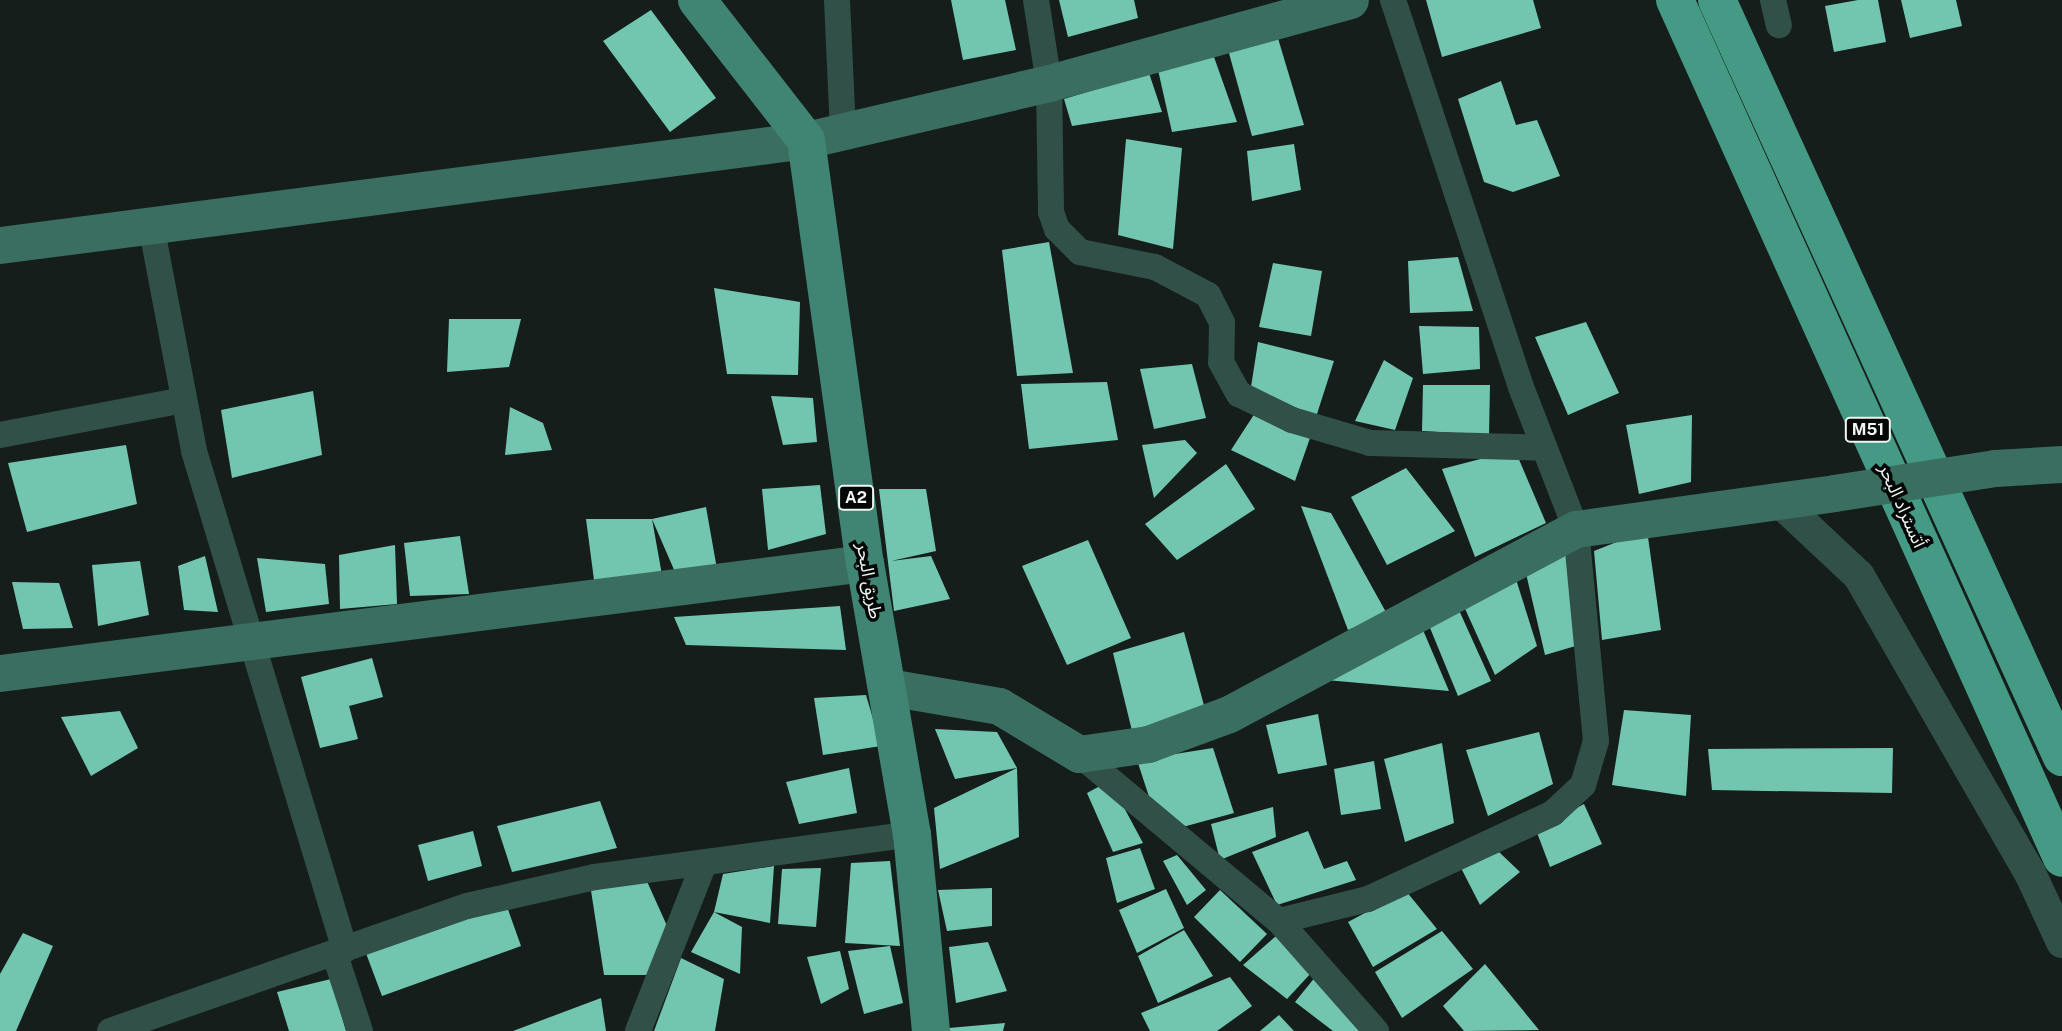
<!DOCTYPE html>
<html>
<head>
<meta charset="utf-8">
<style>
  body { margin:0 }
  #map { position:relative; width:2062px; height:1031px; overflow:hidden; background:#151e1b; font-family:"Public Sans","Noto Sans Arabic",sans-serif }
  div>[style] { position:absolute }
  .building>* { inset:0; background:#72c6b0 }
  .minor>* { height:26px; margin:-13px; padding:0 13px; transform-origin:13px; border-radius:13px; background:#315148 }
  .tertiary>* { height:32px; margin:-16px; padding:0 16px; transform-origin:16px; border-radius:16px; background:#315148 }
  .secondary>* { height:37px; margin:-18.5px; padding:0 18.5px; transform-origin:18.5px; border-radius:18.5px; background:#3a6e60 }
  .primary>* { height:38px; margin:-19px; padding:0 19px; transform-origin:19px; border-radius:19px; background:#408573 }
  .motorway>* { height:38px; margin:-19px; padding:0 19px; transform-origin:19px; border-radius:19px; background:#449a85 }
  .secondary-bridge>* { height:37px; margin:-18.5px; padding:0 18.5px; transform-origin:18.5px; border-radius:18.5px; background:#3a6e60 }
  span { translate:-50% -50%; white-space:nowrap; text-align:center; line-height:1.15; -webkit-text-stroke:7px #040706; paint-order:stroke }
  .shield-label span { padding:2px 5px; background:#040706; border:2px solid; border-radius:5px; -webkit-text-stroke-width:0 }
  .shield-label { font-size:16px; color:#eff6f4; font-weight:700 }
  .street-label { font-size:18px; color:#eff6f4 }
</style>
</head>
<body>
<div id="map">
  <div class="building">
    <i style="clip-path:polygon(951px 0,1005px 0,1016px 50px,963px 60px)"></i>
    <i style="clip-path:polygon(1059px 0,1134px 0,1138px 18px,1068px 37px)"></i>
    <i style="clip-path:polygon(1426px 0,1533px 0,1541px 28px,1442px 57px)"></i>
    <i style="clip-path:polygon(1858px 0,1878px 0,1886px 42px,1834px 52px,1825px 6px)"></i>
    <i style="clip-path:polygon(1901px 0,1956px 0,1962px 26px,1910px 38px)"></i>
    <i style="clip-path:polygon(651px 10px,716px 98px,670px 132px,603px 41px)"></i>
    <i style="clip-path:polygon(1277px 35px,1304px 125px,1252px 136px,1227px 46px)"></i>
    <i style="clip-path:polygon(1214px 57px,1237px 122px,1172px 132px,1158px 70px)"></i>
    <i style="clip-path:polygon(1149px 73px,1162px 112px,1072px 126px,1064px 99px)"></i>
    <i style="clip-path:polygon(1501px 81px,1516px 125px,1537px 120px,1560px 176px,1513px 192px,1484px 182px,1458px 99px)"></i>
    <i style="clip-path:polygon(1126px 139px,1182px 148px,1173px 249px,1118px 235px)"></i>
    <i style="clip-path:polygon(1294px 144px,1301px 190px,1252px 201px,1247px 151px)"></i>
    <i style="clip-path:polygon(1049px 242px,1073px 373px,1017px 376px,1002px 250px)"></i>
    <i style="clip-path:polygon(1458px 257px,1473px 311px,1410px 313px,1408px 261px)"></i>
    <i style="clip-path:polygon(1273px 263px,1322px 271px,1311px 336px,1259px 327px)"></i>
    <i style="clip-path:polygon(714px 288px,800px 302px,798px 375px,727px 374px)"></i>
    <i style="clip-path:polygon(449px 319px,521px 319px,509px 367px,447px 372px)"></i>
    <i style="clip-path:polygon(1586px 322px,1619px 393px,1568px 415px,1535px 337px)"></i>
    <i style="clip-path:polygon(1419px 326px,1479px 327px,1480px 369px,1423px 374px)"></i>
    <i style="clip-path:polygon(1258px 342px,1334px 361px,1316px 417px,1251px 387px)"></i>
    <i style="clip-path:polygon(1384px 360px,1413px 378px,1395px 430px,1355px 421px)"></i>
    <i style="clip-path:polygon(1192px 364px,1206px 418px,1154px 429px,1140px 369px)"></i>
    <i style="clip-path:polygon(1107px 382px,1118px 440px,1029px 449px,1021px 384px)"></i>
    <i style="clip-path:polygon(1423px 385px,1490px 385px,1489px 435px,1422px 431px)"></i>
    <i style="clip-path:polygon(313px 391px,322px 455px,232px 478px,221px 410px)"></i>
    <i style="clip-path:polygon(771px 396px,813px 398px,817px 442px,783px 445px)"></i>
    <i style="clip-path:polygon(510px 407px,543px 423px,552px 450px,505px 455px)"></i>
    <i style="clip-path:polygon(1255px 413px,1310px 438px,1295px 481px,1231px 450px)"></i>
    <i style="clip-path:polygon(1692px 415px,1691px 482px,1639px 494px,1626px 425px)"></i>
    <i style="clip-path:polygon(1185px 440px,1197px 453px,1154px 498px,1142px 445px)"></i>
    <i style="clip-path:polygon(126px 445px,137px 504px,27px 532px,8px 463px)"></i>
    <i style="clip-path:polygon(1515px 450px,1546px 523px,1475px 557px,1442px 469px)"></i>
    <i style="clip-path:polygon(1226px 464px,1255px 509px,1177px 560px,1145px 524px)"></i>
    <i style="clip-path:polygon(1406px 468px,1455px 531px,1387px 565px,1351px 497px)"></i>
    <i style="clip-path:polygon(820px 485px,826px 534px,768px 550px,762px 489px)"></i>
    <i style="clip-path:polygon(879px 489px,926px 489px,936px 551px,891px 561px,931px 556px,950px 599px,894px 611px)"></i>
    <i style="clip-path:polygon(1301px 506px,1331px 513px,1387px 614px,1348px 630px)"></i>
    <i style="clip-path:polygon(706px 507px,717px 569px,675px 572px,652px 519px,662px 575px,594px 580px,586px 519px,652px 519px)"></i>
    <i style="clip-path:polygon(1647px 530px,1661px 630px,1602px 640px,1594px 551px)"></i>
    <i style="clip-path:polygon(460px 536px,469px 594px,410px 596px,404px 543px)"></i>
    <i style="clip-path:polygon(1088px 540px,1131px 638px,1067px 665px,1022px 566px)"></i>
    <i style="clip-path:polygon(1569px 544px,1579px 645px,1545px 655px,1524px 565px)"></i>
    <i style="clip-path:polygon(395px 545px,397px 604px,340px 609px,339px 555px)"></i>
    <i style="clip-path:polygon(205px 556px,218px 612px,184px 610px,178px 566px)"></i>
    <i style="clip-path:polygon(257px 558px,325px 564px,329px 604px,266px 612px)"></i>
    <i style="clip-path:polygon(140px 561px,149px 615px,98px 626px,92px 565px)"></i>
    <i style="clip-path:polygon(1514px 573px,1537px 646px,1495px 675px,1462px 602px)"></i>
    <i style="clip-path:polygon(12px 582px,59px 583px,73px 628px,23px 629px)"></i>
    <i style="clip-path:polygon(840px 606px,846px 650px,686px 645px,674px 617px)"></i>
    <i style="clip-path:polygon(1458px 608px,1491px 681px,1458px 696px,1428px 623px)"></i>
    <i style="clip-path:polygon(1420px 623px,1449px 691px,1315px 679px)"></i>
    <i style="clip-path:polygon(1184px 632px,1205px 709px,1133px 735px,1113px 653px)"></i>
    <i style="clip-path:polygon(372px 658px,383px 697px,349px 706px,358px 739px,320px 748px,301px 677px)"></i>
    <i style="clip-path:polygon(866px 695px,881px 746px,823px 755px,814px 698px)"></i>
    <i style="clip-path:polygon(1624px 710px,1691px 715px,1686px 796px,1612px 785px)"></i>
    <i style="clip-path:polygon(120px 711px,138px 748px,91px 776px,61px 717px)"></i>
    <i style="clip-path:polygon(1318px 714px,1327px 765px,1278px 774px,1266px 725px)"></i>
    <i style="clip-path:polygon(935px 729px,997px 732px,1017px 768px,955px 779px)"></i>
    <i style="clip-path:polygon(1539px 732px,1553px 784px,1488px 816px,1466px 750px)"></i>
    <i style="clip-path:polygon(1442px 743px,1454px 823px,1405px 842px,1384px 759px)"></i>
    <i style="clip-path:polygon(1213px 748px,1234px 813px,1179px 828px,1155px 815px,1137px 760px)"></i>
    <i style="clip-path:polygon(1893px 748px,1892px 793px,1712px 790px,1708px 749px)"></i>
    <i style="clip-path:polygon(1374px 761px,1381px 809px,1341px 815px,1334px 769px)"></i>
    <i style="clip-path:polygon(849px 768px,857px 813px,799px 824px,786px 782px)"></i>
    <i style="clip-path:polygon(1017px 768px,1019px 837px,940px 869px,934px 808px)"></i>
    <i style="clip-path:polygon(1100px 786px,1121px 802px,1143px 843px,1113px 852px,1087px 793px)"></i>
    <i style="clip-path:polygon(600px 801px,617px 848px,512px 872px,497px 826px)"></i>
    <i style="clip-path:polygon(1584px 804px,1602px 844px,1550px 867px,1536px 830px)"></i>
    <i style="clip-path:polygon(1273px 807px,1276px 837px,1220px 860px,1211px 824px)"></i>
    <i style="clip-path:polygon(473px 831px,482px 866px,428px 881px,418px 845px)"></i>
    <i style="clip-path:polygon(1308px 831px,1324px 869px,1347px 861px,1356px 880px,1277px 905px,1252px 852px)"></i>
    <i style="clip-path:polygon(1140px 848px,1155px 889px,1117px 903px,1106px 858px)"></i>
    <i style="clip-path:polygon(1499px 852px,1520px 872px,1480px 905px,1461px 868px)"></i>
    <i style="clip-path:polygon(1177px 855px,1206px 890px,1187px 905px,1163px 861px)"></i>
    <i style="clip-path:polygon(890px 861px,900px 946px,845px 943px,851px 863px)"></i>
    <i style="clip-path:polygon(774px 866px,770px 923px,714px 912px,742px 927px,740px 974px,691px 952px,714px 912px,723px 874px)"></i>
    <i style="clip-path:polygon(821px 868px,816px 927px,778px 924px,782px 869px)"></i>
    <i style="clip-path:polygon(645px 877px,668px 928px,647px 975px,604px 975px,590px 884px)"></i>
    <i style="clip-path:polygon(992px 888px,992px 926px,947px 931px,938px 890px)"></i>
    <i style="clip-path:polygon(1166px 889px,1184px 928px,1137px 953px,1119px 910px)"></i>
    <i style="clip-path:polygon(1220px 890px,1267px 934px,1240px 962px,1194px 917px)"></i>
    <i style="clip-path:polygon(1406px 891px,1437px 929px,1373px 967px,1348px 922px)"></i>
    <i style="clip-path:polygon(505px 901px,521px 946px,382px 996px,364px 948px)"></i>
    <i style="clip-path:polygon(1184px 930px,1213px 976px,1158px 1003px,1138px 956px)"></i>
    <i style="clip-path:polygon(1442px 931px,1473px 969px,1402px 1018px,1375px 972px)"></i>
    <i style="clip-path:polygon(23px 933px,53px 946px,16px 1031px,0 1031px,0 974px)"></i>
    <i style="clip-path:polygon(1276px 936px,1312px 972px,1287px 999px,1243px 965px)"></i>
    <i style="clip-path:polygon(988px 942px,1007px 991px,956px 1003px,949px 947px)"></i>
    <i style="clip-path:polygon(890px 946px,903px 1003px,864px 1014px,848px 951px)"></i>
    <i style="clip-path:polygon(840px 951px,849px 989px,821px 1004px,807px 957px)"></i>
    <i style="clip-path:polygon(681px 958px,724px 979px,715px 1031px,654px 1031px)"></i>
    <i style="clip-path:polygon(1485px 964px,1539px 1030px,1464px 1031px,1443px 1006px)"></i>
    <i style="clip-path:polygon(1316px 976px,1360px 1031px,1333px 1031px,1295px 1002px)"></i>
    <i style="clip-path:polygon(1230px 977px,1252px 1006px,1217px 1031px,1150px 1031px,1141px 1013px)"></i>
    <i style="clip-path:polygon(331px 979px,346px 1031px,289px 1031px,277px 992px)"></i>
    <i style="clip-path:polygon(601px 998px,606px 1031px,513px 1031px)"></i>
    <i style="clip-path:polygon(1279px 1015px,1294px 1031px,1260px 1031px)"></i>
    <i style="clip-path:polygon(1005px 1023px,1003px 1031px,949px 1031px,949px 1028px)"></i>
  </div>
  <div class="minor">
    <i style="left:837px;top:0;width:131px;rotate:87.4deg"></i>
    <i style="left:1036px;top:0;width:84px;rotate:81.1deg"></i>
    <i style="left:1049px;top:83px;width:129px;rotate:89.1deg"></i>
    <i style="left:1051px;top:212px;width:18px;rotate:71deg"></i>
    <i style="left:1057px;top:229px;width:33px;rotate:45deg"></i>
    <i style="left:1080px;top:252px;width:76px;rotate:11.3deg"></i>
    <i style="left:1155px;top:267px;width:60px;rotate:27.8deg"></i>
    <i style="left:1208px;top:295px;width:31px;rotate:63deg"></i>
    <i style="left:1222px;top:323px;width:39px;rotate:91deg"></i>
    <i style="left:1221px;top:362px;width:37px;rotate:61deg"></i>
    <i style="left:1239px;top:394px;width:59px;rotate:26.1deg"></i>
    <i style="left:1292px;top:420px;width:81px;rotate:16.4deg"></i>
    <i style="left:1370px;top:443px;width:174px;rotate:1.6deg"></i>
    <i style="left:1773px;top:0;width:26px;rotate:77deg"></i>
    <i style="left:151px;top:225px;width:230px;rotate:79.2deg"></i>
    <i style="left:194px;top:451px;width:521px;rotate:73.16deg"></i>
    <i style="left:0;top:435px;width:187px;rotate:-10.8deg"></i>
    <i style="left:1079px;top:754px;width:261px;rotate:39.9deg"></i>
    <i style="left:1279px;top:921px;width:147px;rotate:48.6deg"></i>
    <i style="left:1279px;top:921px;width:92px;rotate:-13.9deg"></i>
    <i style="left:1368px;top:899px;width:204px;rotate:-24.9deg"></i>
    <i style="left:1553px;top:813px;width:41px;rotate:-43deg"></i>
    <i style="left:1583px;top:785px;width:46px;rotate:-73.5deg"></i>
    <i style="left:1596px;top:741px;width:213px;rotate:-95.4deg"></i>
    <i style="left:1576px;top:529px;width:152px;rotate:-111.2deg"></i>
    <i style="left:1521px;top:387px;width:408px;rotate:-108.3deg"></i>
    <i style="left:335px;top:955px;width:80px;rotate:71.8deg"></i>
    <i style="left:110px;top:1031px;width:378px;rotate:-19.3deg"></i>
    <i style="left:467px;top:906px;width:131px;rotate:-12.8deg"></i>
    <i style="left:595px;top:877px;width:320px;rotate:-7.7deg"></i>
    <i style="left:638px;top:1031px;width:177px;rotate:-68.5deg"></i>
  </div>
  <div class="tertiary">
    <i style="left:1777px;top:499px;width:112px;rotate:43.2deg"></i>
    <i style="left:1859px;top:576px;width:343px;rotate:60.1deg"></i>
    <i style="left:2030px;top:873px;width:76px;rotate:65.1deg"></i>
  </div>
  <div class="secondary">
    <i style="left:0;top:245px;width:813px;rotate:-7.42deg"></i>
    <i style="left:806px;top:140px;width:250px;rotate:-13.2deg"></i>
    <i style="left:1049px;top:83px;width:312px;rotate:-15.4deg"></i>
    <i style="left:1995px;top:468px;width:67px;rotate:-3.4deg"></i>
    <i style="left:0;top:673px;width:872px;rotate:-7.25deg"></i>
    <i style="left:888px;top:687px;width:113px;rotate:9.7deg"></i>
    <i style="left:999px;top:706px;width:93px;rotate:31deg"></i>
    <i style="left:1079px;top:754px;width:70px;rotate:-8.2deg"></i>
    <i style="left:1148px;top:744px;width:86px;rotate:-20.3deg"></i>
    <i style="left:1229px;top:714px;width:393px;rotate:-28.1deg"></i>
    <i style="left:1576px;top:529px;width:260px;rotate:-7.9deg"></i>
  </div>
  <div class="primary">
    <i style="left:697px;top:0;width:177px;rotate:52.1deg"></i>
    <i style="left:806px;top:140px;width:427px;rotate:82.1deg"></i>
    <i style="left:865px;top:563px;width:275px;rotate:80.2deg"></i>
    <i style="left:912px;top:834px;width:198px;rotate:84.5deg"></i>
  </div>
  <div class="motorway">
    <i style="left:1675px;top:0;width:941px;rotate:65.72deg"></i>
    <i style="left:1717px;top:0;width:832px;rotate:65.5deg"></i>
  </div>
  <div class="secondary-bridge">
    <i style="left:1834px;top:493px;width:163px;rotate:-8.8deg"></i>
  </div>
  <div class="shield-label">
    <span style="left:1868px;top:430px">M51</span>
    <span style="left:856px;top:498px">A2</span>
  </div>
  <div class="street-label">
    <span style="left:1902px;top:506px;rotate:66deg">أتستراد البحر</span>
    <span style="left:869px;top:581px;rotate:80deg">طريق البحر</span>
  </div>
</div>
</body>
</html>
